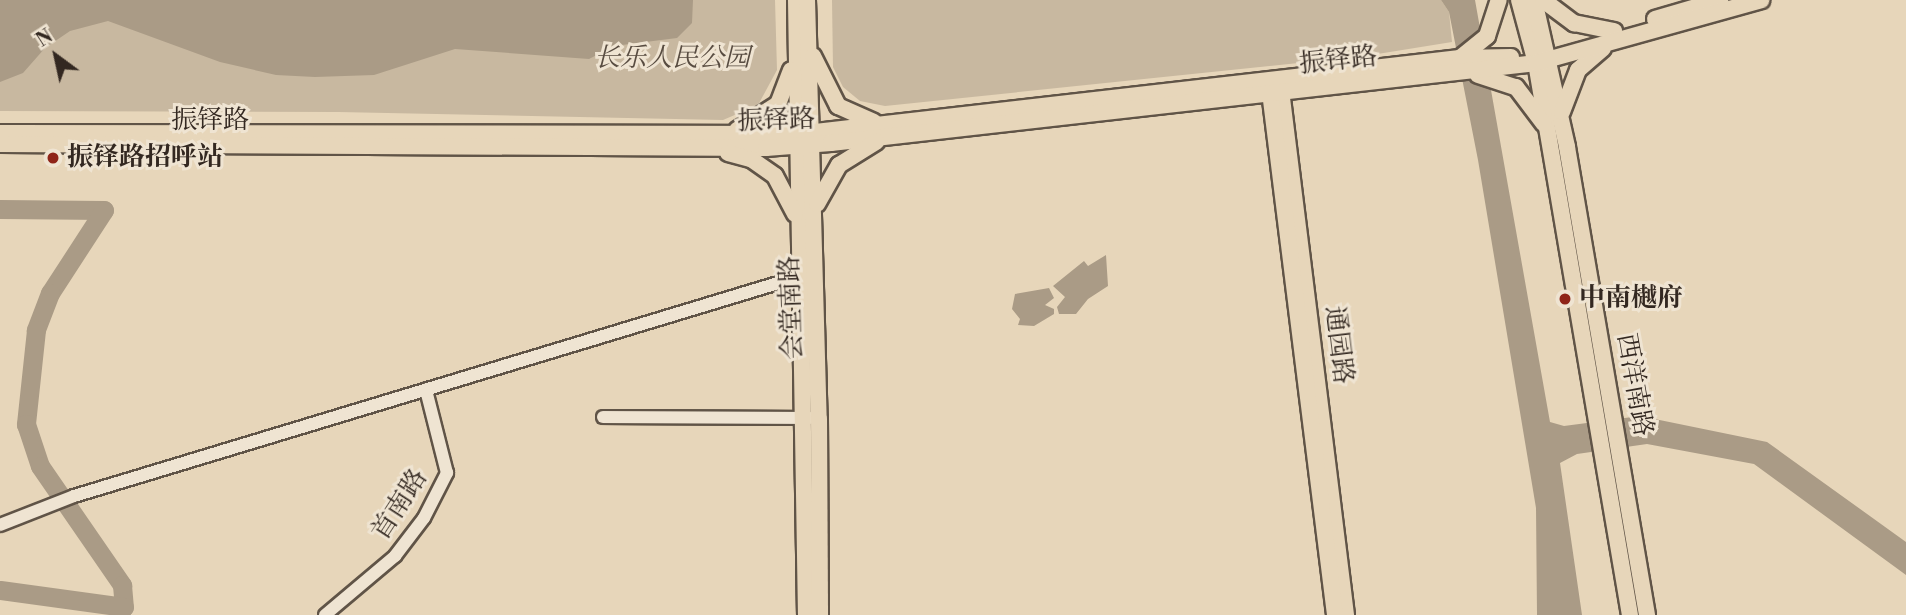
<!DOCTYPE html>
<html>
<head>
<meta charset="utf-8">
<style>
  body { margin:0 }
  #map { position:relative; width:1906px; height:615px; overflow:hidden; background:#e7d6ba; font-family:"Libre Bodoni","Noto Serif SC",serif }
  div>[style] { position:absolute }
  .green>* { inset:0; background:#c8b8a0 }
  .water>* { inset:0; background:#aa9b86 }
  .river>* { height:19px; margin:-9.5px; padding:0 9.5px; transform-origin:9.5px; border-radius:9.5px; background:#aa9b86 }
  .roads { filter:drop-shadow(2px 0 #605447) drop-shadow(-2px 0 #605447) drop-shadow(0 2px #605447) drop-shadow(0 -2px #605447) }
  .minor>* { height:12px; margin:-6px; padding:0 6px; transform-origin:6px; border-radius:6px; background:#efe4d2 }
  .major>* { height:16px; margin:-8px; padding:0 8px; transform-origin:8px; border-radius:8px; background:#e7d6ba }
  .dots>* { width:19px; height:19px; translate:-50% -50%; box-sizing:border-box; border:4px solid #efe4d2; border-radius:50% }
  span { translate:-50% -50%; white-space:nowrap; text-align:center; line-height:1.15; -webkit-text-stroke:6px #efe4d2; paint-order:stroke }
  .park-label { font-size:26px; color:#584c41; font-style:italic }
  .street-label { font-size:26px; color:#332821 }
  .poi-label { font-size:26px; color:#332821; font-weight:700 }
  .left { translate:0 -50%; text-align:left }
  .north { position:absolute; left:21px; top:21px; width:70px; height:70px; -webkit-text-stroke:5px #efe4d2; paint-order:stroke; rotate:327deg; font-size:19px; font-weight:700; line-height:28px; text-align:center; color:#332821 }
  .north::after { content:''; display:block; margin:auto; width:24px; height:32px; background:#332821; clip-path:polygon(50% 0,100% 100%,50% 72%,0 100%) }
</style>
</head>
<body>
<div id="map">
  <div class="green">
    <i style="clip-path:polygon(0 0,775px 0,777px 70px,758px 105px,723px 120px,338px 112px,0 111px)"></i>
    <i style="clip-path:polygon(832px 0,1441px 0,1449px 12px,1452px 42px,1365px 56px,885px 106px,860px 101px,843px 87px,833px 67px)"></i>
  </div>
  <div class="water">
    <i style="clip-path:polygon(0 0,693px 0,692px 23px,677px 38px,614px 46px,589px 59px,455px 49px,374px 75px,315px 77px,276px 75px,220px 62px,108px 21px,70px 31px,45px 48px,23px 73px,0 82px)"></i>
    <i style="clip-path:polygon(1441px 0,1475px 0,1550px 422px,1564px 426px,1640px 416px,1767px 442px,1906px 542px,1906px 575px,1754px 464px,1647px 444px,1577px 454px,1560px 463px,1582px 615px,1537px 615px,1536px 508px,1478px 160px,1449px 12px)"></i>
    <i style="clip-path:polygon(1106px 255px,1108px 286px,1088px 299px,1076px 314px,1059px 314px,1057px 307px,1065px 297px,1053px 286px,1084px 261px,1088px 266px)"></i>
    <i style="clip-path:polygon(1049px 288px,1054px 298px,1045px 305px,1054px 309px,1054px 314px,1034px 326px,1018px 325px,1020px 319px,1012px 309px,1015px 294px)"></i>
  </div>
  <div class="river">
    <i style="left:0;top:209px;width:104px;rotate:0.6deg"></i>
    <i style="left:104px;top:210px;width:99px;rotate:123deg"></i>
    <i style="left:50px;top:293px;width:40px;rotate:111deg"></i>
    <i style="left:36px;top:330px;width:95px;rotate:96.1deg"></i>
    <i style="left:26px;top:424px;width:44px;rotate:71.6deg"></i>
    <i style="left:40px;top:466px;width:145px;rotate:55.4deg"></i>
    <i style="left:122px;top:585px;width:22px;rotate:85deg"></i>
    <i style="left:124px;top:607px;width:125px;rotate:-172.2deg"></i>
  </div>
  <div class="roads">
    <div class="minor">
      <i style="left:603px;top:417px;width:207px;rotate:0.3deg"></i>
      <i style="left:0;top:525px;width:79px;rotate:-21.4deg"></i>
      <i style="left:74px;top:496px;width:767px;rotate:-16.83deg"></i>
      <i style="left:325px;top:615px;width:92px;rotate:-40.1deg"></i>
      <i style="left:395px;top:556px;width:48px;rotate:-52.7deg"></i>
      <i style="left:424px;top:518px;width:51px;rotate:-62.9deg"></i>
      <i style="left:447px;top:473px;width:86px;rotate:-104.2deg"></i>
    </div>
    <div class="major">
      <i style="left:796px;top:0;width:615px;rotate:89.07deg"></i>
      <i style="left:807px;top:0;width:419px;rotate:88.4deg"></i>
      <i style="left:819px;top:419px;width:196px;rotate:89.7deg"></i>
      <i style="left:1519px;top:0;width:65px;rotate:74.9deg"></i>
      <i style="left:1536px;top:63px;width:560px;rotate:80.34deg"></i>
      <i style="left:1534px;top:0;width:151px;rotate:77.3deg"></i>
      <i style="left:1567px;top:147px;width:475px;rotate:80.3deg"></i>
      <i style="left:1543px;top:0;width:39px;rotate:37deg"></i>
      <i style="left:1574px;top:23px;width:41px;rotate:11.3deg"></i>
      <i style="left:1655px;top:19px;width:68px;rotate:-16.3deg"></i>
      <i style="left:813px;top:56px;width:56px;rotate:63.4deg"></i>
      <i style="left:838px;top:106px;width:39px;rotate:24deg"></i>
      <i style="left:1460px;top:58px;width:35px;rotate:-39deg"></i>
      <i style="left:1487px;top:36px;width:38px;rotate:-72deg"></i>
      <i style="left:1478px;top:75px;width:40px;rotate:18deg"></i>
      <i style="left:1516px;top:87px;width:46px;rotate:52.9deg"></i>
      <i style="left:1280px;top:82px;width:537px;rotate:82.94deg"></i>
      <i style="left:1269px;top:84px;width:535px;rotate:82.91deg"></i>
      <i style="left:1562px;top:112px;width:45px;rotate:-69.1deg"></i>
      <i style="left:1578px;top:70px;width:33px;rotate:-41deg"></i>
      <i style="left:737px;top:130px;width:49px;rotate:-32.4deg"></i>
      <i style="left:778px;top:104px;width:36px;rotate:-69deg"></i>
      <i style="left:0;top:133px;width:798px;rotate:0.07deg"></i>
      <i style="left:798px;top:134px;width:666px;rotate:-6.55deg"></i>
      <i style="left:1460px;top:58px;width:51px;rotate:-1.1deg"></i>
      <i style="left:0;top:144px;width:766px;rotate:0.3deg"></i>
      <i style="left:766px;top:148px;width:65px;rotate:-4.4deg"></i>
      <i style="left:831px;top:143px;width:710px;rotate:-6.47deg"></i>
      <i style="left:1536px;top:63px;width:234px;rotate:-15.6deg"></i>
      <i style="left:728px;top:153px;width:24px;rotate:15deg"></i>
      <i style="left:751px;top:159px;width:29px;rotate:35deg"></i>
      <i style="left:775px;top:176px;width:43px;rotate:62.2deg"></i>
      <i style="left:817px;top:204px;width:45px;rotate:-60.6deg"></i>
      <i style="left:839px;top:165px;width:44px;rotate:-31.9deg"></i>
    </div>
  </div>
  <div class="dots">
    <i style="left:53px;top:158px;background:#8f2418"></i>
    <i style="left:1565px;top:299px;background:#8f2418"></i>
  </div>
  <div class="park-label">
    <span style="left:672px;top:59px">长乐人民公园</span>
  </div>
  <div class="street-label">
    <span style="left:1338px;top:61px;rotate:-6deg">振铎路</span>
    <span style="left:210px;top:121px">振铎路</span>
    <span style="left:776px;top:121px;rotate:-2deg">振铎路</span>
    <span style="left:792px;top:308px;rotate:-92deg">会堂南路</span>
    <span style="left:1338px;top:345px;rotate:83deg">通园路</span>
    <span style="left:1634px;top:385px;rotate:80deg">西洋南路</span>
    <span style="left:400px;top:505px;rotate:-57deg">首南路</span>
  </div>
  <div class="poi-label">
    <span class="left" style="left:67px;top:158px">振铎路招呼站</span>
    <span class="left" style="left:1579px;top:299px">中南樾府</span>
  </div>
  <div class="north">N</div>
</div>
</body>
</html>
